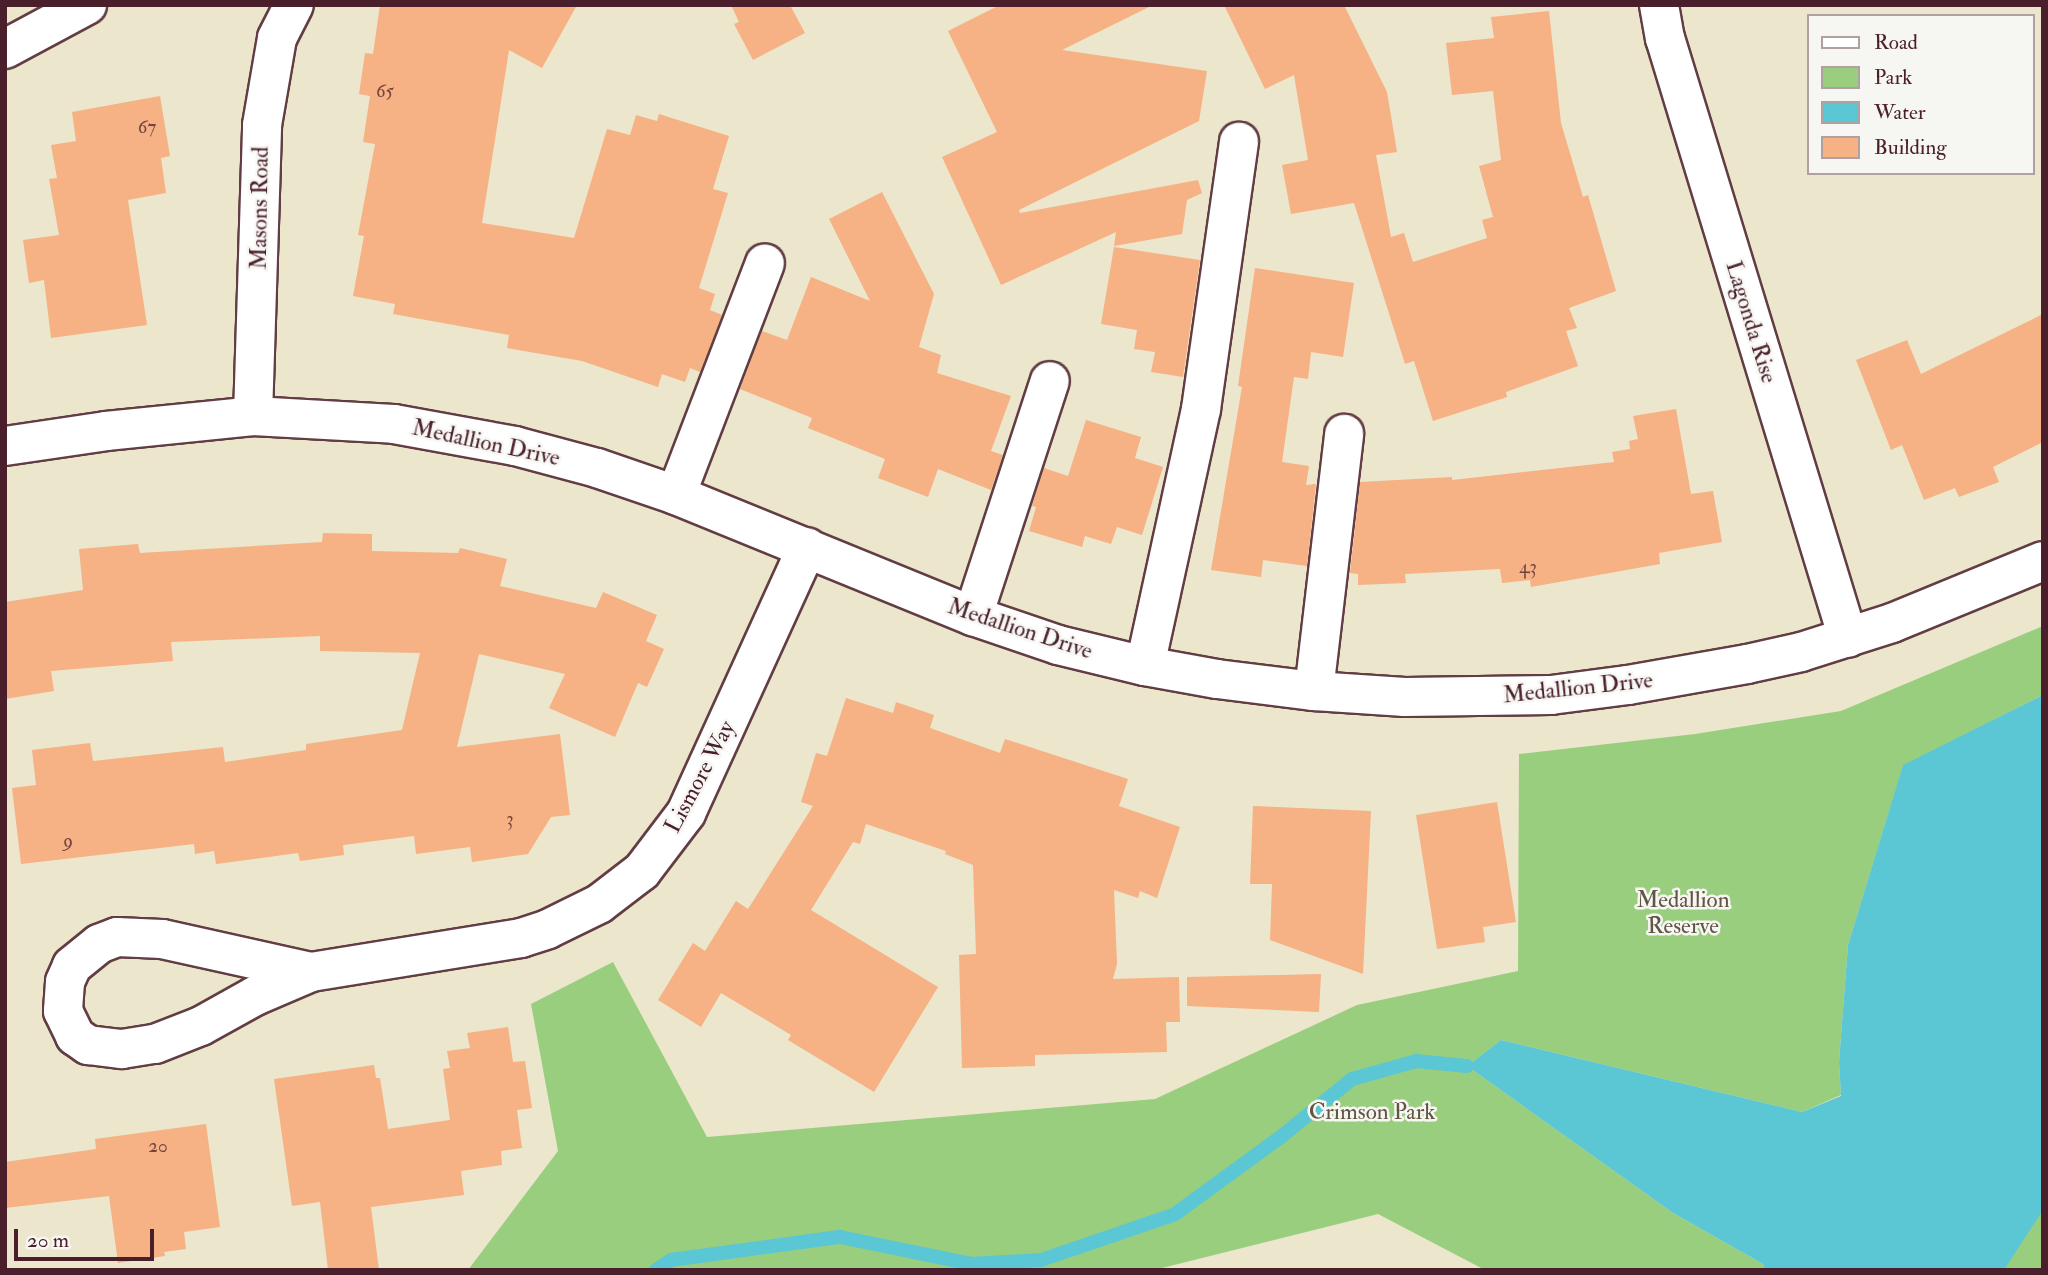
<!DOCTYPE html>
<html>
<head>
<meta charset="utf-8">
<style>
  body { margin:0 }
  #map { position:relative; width:2048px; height:1275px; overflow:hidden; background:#ebe6cc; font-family:"IM FELL Double Pica",serif }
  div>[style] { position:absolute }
  .green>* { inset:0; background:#9ace7f }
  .water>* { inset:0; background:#5bc6d4 }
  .stream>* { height:14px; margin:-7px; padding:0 7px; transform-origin:7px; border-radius:7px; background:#5bc6d4 }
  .building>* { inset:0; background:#f6b184 }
  .roads { filter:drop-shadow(2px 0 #623d43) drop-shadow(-2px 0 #623d43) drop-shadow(0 2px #623d43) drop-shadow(0 -2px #623d43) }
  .minor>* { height:38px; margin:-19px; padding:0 19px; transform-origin:19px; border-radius:19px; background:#fff }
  span { translate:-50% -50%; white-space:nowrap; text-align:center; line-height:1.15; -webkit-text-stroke:5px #f6f6f2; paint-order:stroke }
  .number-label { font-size:19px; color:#754441 }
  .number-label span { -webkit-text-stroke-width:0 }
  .street-label { font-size:23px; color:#4a1f2b }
  .park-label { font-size:23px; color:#625444 }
  .frame { position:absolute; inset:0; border:7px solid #4a1f2b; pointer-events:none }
  .legend { position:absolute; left:1807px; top:14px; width:228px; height:161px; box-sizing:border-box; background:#f6f6f2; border:2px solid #b1a0a2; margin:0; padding:9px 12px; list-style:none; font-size:21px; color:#4a1f2b }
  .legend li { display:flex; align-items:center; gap:14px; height:35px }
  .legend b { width:35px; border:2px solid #b1a0a2 }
  .scale { position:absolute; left:14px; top:1229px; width:140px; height:32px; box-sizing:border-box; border:4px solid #4a1f2b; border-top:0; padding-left:9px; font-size:21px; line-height:24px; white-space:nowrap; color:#4a1f2b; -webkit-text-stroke:5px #f6f6f2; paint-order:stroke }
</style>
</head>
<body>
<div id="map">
  <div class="green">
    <i style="clip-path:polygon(2043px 626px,2043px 695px,1903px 766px,1848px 945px,1839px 1062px,1841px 1095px,1802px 1112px,1501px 1040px,1467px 1066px,1673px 1213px,1763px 1264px,1765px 1270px,1485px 1270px,1378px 1214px,1154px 1270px,468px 1270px,558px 1151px,531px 1004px,613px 962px,707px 1137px,1155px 1099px,1357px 1005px,1518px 971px,1519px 754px,1695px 734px,1841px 711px)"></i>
    <i style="clip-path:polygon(2043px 1208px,2043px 1270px,2003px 1270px)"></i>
  </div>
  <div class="water">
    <i style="clip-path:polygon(2043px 695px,2043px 1210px,2004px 1270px,1765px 1270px,1763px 1264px,1673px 1213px,1467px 1066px,1501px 1040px,1802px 1112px,1841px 1096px,1839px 1062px,1848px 945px,1903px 765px)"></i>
  </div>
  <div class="stream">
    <i style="left:656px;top:1270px;width:18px;rotate:-34deg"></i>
    <i style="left:671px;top:1260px;width:171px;rotate:-7.8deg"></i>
    <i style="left:840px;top:1237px;width:134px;rotate:11.6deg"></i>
    <i style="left:971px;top:1264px;width:70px;rotate:-3.3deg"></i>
    <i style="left:1041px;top:1260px;width:142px;rotate:-18.9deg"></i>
    <i style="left:1175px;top:1214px;width:132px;rotate:-36.1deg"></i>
    <i style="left:1282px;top:1136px;width:90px;rotate:-39.2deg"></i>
    <i style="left:1352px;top:1079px;width:66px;rotate:-15.7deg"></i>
    <i style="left:1416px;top:1061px;width:51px;rotate:5.6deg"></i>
  </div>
  <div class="building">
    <i style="clip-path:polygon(380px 5px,577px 5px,542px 68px,509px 50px,482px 223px,574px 238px,607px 129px,630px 135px,636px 115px,657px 121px,659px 114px,729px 136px,713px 189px,728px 193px,699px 288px,715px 294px,710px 310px,722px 315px,700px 372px,690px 368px,685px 382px,662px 374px,658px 387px,582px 361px,507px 348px,509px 335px,393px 314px,395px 304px,353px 296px,364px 236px,358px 235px,375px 144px,363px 142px,370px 96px,359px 94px,365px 53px,373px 54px)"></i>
    <i style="clip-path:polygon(731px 5px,790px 5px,805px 33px,753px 60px,734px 24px,739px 22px)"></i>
    <i style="clip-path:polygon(1000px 5px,1153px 5px,1062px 50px,1207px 71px,1199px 121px,1019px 210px,1020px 213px,1198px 180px,1202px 193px,1187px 200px,1182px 234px,1114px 246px,1116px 232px,1001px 285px,942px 157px,997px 132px,948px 31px)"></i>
    <i style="clip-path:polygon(1224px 5px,1344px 5px,1387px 92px,1397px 152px,1376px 155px,1391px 237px,1404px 233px,1413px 262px,1487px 238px,1482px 220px,1493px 217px,1479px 166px,1501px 160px,1493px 91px,1452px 95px,1446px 43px,1494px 38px,1491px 17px,1549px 11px,1561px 123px,1583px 197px,1588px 195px,1616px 291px,1569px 308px,1577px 328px,1566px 331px,1578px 366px,1506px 392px,1507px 397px,1433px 421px,1414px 361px,1405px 364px,1354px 203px,1291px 214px,1282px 165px,1308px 160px,1294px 75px,1265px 89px)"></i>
    <i style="clip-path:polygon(160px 96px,170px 156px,161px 158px,166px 193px,128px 200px,147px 325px,51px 338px,44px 280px,29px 283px,23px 240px,59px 235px,49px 179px,57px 178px,51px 145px,76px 141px,72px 112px)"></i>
    <i style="clip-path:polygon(882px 192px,934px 294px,919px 347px,941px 355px,937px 373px,1011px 396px,991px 451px,1003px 455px,991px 490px,938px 469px,928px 497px,878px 478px,885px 459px,808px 428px,812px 418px,740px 389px,762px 331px,787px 340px,811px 277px,870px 301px,829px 219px)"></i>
    <i style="clip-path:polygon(1114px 247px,1200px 260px,1183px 377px,1151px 372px,1155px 352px,1134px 349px,1137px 330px,1101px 324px)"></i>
    <i style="clip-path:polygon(1255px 268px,1354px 283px,1343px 357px,1311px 352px,1308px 379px,1294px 377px,1282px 462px,1309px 466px,1306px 485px,1316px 484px,1307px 566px,1263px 560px,1261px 577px,1211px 570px,1242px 387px,1238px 386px)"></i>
    <i style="clip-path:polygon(2043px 314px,2043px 442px,1993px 467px,1999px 482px,1959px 497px,1955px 488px,1924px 500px,1902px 445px,1891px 450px,1856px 360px,1907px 340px,1921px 374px)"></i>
    <i style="clip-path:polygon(1676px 409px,1691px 494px,1713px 491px,1722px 542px,1659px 553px,1660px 564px,1531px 587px,1530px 580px,1502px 583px,1500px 569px,1405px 574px,1406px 583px,1358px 585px,1358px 574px,1350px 573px,1360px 482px,1452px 477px,1452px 480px,1614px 462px,1612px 452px,1630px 449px,1629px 441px,1638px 439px,1633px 416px)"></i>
    <i style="clip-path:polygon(1086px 420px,1141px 437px,1135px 458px,1163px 467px,1142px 535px,1117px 527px,1111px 544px,1085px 536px,1082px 547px,1029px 531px,1036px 507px,1032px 506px,1044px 468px,1068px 476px)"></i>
    <i style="clip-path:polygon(323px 533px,372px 534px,372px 551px,458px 553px,460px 548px,507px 559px,500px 586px,596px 608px,603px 592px,657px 615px,646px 641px,664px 649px,647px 687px,638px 683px,615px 737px,549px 708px,565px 674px,479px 654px,457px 747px,560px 734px,570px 815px,551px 817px,528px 854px,472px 862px,470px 847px,416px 854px,414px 836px,343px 845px,344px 855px,300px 861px,298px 853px,216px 864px,214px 851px,195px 854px,194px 844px,21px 864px,12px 788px,36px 785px,32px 750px,90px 743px,93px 761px,223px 747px,225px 762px,306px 750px,306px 744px,402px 730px,420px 653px,320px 651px,320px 636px,171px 642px,173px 661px,51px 671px,54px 691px,5px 699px,5px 602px,83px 590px,79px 549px,138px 544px,140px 553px,322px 542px)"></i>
    <i style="clip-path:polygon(846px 698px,893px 713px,896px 702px,934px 715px,930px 728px,1000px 753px,1005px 739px,1128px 779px,1119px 806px,1180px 827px,1157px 898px,1140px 891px,1138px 898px,1114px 890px,1117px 964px,1113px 979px,1179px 977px,1180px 1022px,1166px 1022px,1167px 1052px,1035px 1055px,1035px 1066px,962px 1068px,959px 955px,976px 954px,973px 865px,945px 854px,946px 851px,866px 824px,860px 844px,853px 842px,811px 910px,938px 987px,874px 1092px,788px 1040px,791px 1035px,721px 993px,701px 1027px,658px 1000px,693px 943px,705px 951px,736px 901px,748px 909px,813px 806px,801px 802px,816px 753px,827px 756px)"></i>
    <i style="clip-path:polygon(1497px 802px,1516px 922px,1483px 927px,1485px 942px,1437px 949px,1416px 815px)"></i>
    <i style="clip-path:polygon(1253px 806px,1371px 811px,1363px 974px,1270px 940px,1272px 884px,1250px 884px)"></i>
    <i style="clip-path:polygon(1321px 974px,1319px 1012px,1187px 1006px,1187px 977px)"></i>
    <i style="clip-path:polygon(508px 1027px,513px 1062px,525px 1061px,532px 1108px,517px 1110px,522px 1148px,501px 1151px,502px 1165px,461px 1171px,464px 1195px,371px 1207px,379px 1270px,328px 1270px,320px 1202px,292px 1206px,274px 1079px,374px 1065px,376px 1078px,380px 1078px,388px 1129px,450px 1120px,443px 1069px,450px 1068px,447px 1051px,470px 1048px,467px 1033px)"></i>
    <i style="clip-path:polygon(206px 1124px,220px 1227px,184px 1232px,186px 1249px,164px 1252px,165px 1256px,118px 1263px,109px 1196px,5px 1208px,5px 1162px,96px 1149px,95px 1139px)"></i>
  </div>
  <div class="roads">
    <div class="minor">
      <i style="left:1659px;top:5px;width:34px;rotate:80deg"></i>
      <i style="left:1665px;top:38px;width:627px;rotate:73.04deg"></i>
      <i style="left:5px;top:49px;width:93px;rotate:-28.2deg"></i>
      <i style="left:253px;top:416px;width:291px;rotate:-88.2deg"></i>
      <i style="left:262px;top:125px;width:88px;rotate:-80.2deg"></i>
      <i style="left:277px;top:38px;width:37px;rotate:-63deg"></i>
      <i style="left:5px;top:446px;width:102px;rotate:-8.4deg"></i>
      <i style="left:106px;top:431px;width:148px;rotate:-5.8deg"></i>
      <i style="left:253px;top:416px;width:141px;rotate:3.2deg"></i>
      <i style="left:394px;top:424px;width:123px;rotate:10.3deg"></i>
      <i style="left:515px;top:446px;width:85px;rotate:15deg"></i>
      <i style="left:597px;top:468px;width:83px;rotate:18.9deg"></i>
      <i style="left:676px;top:495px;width:321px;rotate:22.2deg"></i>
      <i style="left:973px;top:616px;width:90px;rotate:18.8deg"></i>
      <i style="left:1058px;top:645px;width:89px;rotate:13.6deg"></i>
      <i style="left:1145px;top:666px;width:73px;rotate:10.2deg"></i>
      <i style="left:1217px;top:679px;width:98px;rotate:7.1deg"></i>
      <i style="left:1314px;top:691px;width:91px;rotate:3.8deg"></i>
      <i style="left:1405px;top:697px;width:146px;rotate:-0.8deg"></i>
      <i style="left:1551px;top:695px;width:78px;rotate:-7.4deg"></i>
      <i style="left:1628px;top:685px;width:121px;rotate:-10deg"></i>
      <i style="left:1747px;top:664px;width:55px;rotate:-12.5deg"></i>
      <i style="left:1801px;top:652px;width:96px;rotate:-17.7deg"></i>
      <i style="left:1892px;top:623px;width:163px;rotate:-22.3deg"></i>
      <i style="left:676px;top:495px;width:248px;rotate:-69deg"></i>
      <i style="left:973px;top:616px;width:247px;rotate:-71.9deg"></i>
      <i style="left:1145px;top:666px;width:263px;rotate:-77.7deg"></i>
      <i style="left:1201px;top:409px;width:270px;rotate:-81.9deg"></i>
      <i style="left:1314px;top:691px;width:259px;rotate:-83.3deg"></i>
      <i style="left:311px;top:972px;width:153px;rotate:-167.5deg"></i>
      <i style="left:162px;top:939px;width:45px;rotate:-177.5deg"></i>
      <i style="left:117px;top:937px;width:19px;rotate:159deg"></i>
      <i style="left:99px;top:944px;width:35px;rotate:141deg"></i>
      <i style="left:72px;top:966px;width:17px;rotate:114deg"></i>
      <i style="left:65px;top:982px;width:29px;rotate:94deg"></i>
      <i style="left:63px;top:1011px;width:28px;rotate:64deg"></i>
      <i style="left:75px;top:1036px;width:16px;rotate:35deg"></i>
      <i style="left:88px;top:1045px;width:34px;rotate:7deg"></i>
      <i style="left:122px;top:1049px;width:33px;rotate:-9deg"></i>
      <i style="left:155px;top:1044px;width:49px;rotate:-21.4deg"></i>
      <i style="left:201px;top:1026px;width:62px;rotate:-29.1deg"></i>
      <i style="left:255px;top:996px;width:61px;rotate:-23.2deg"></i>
      <i style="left:311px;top:972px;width:213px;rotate:-9.2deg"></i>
      <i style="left:521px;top:938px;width:28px;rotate:-18deg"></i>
      <i style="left:548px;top:929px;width:57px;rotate:-26.1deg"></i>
      <i style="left:599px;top:904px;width:54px;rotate:-37.5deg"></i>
      <i style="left:642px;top:871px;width:73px;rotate:-52.8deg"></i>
      <i style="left:686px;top:813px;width:292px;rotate:-65.5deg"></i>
    </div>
  </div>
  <div class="number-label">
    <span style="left:385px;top:92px">65</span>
    <span style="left:147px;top:128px">67</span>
    <span style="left:1528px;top:568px">43</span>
    <span style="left:510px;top:820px">3</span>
    <span style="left:68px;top:842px">9</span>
    <span style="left:158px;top:1147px">20</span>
  </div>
  <div class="street-label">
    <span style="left:260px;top:208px;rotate:-89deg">Masons Road</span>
    <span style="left:1751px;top:322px;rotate:73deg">Lagonda Rise</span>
    <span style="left:486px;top:443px;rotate:12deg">Medallion Drive</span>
    <span style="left:1020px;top:629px;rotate:18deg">Medallion Drive</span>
    <span style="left:1578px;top:688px;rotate:-6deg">Medallion Drive</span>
    <span style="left:700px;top:777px;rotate:-62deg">Lismore Way</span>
  </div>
  <div class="park-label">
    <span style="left:1683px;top:913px">Medallion<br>Reserve</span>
    <span style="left:1372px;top:1112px">Crimson Park</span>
  </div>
  <div class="frame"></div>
  <ul class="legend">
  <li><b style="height:9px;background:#fff"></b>Road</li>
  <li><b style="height:19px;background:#9ace7f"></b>Park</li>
  <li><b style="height:19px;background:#5bc6d4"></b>Water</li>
  <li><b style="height:19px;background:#f6b184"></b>Building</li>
  </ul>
  <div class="scale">20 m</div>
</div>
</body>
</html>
